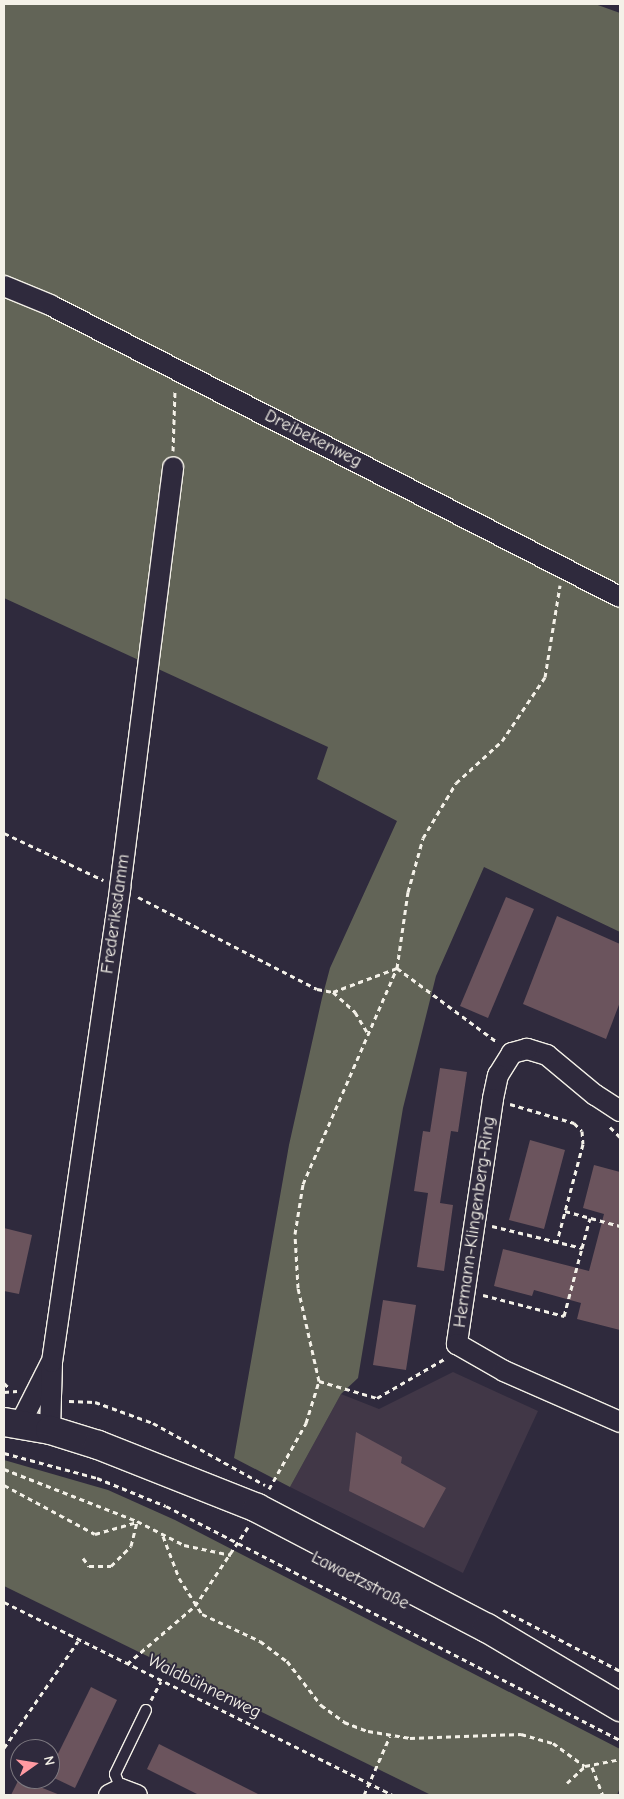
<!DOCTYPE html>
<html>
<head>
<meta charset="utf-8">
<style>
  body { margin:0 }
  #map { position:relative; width:624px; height:1799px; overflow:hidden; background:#2f2a3d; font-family:"Comic Neue",sans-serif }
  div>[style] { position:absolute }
  .built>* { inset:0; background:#413747 }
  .green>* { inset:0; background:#626457 }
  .building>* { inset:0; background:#6b545d }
  .path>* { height:3px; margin-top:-1.5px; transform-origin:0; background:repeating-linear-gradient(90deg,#f4f1e8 0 5px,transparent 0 9px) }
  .roads { filter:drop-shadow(1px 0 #f4f1e8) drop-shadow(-1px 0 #f4f1e8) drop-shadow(0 1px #f4f1e8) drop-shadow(0 -1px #f4f1e8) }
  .lane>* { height:10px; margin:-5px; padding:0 5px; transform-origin:5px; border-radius:5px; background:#2f2a3d }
  .street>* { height:20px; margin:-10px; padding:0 10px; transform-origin:10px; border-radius:10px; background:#2f2a3d }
  .secondary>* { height:28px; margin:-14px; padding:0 14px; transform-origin:14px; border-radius:14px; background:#2f2a3d }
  span { translate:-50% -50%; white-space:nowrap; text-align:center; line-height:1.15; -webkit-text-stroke:4px #2f2a3d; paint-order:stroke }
  .street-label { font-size:18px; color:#f4f1e8 }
  .frame { position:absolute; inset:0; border:5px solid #f4f1e8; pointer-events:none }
  .north { position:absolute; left:10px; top:1739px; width:50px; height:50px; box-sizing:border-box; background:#2f2a3d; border:1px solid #7e7a81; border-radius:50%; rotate:77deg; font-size:14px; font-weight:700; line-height:20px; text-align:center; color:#f4f1e8 }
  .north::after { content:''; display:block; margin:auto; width:18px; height:22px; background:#ff9aa2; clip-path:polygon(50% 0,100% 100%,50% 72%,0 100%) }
</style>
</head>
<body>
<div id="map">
  <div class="built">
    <i style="clip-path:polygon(453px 1372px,538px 1411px,463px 1573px,290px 1487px,341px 1394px,379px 1409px)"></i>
  </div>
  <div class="green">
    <i style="clip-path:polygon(4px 4px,595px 4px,620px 13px,620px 932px,484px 867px,436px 976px,403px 1108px,358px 1378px,341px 1394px,290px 1487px,234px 1458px,289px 1145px,322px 998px,330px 968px,397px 821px,317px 779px,328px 747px,4px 598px)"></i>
    <i style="clip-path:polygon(4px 1460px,108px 1490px,175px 1520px,620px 1749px,620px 1788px,617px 1795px,431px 1795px,4px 1586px)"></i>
  </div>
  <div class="building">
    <i style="clip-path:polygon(506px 897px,534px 909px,488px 1018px,460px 1006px)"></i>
    <i style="clip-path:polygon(557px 916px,620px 944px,620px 1002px,606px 1039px,523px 1004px)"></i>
    <i style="clip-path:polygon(440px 1068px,467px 1072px,458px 1132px,451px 1131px,440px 1203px,453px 1205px,444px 1271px,417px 1267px,428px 1193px,414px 1191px,423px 1131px,430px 1132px)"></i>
    <i style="clip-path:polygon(530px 1140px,565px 1150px,544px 1229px,509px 1220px)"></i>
    <i style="clip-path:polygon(594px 1165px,620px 1172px,620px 1330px,577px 1319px,581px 1303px,534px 1290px,532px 1296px,494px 1286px,503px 1249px,589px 1271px,604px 1214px,583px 1208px)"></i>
    <i style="clip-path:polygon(4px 1228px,32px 1235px,19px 1294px,4px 1291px)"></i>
    <i style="clip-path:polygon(383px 1300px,416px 1305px,406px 1370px,373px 1365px)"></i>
    <i style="clip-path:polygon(356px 1432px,402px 1457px,401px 1463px,446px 1488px,424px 1528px,349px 1491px)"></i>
    <i style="clip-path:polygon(91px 1687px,117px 1700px,75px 1788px,50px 1776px,50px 1770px)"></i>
    <i style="clip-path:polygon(159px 1744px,260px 1795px,199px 1795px,147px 1769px)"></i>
    <i style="clip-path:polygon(20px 1777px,20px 1779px,60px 1795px,11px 1795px)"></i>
  </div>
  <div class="path">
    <i style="left:173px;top:451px;width:61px;rotate:-88.1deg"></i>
    <i style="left:4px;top:833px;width:110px;rotate:25.4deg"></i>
    <i style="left:138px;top:897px;width:201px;rotate:27.2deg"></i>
    <i style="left:317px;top:989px;width:16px;rotate:11deg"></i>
    <i style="left:333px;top:992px;width:68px;rotate:-20.6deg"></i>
    <i style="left:397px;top:968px;width:124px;rotate:36.5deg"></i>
    <i style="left:333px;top:992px;width:30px;rotate:42deg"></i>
    <i style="left:355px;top:1012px;width:26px;rotate:59deg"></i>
    <i style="left:510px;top:1104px;width:67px;rotate:16.5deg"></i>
    <i style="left:574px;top:1123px;width:11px;rotate:45deg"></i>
    <i style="left:582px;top:1131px;width:13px;rotate:86deg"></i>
    <i style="left:583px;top:1144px;width:101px;rotate:104.9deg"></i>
    <i style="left:610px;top:1127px;width:14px;rotate:45deg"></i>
    <i style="left:565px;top:1211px;width:57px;rotate:15.3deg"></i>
    <i style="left:492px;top:1226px;width:93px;rotate:13.7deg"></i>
    <i style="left:582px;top:1248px;width:31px;rotate:-75deg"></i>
    <i style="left:483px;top:1295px;width:84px;rotate:14.5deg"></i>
    <i style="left:564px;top:1316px;width:70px;rotate:-75.2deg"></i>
    <i style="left:319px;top:1381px;width:95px;rotate:-102.7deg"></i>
    <i style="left:298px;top:1288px;width:54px;rotate:-93.2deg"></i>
    <i style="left:295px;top:1234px;width:51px;rotate:-80.9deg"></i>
    <i style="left:303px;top:1184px;width:236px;rotate:-66.5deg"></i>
    <i style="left:397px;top:968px;width:77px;rotate:-81.8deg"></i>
    <i style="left:408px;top:892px;width:56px;rotate:-74.5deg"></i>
    <i style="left:423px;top:838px;width:64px;rotate:-59deg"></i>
    <i style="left:456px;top:783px;width:62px;rotate:-42.4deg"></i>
    <i style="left:502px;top:741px;width:77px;rotate:-56.1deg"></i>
    <i style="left:545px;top:677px;width:93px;rotate:-80.7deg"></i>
    <i style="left:4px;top:1383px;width:8px;rotate:45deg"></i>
    <i style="left:4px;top:1392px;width:13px;rotate:-4deg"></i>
    <i style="left:69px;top:1401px;width:26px;rotate:2deg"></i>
    <i style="left:95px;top:1402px;width:62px;rotate:19.9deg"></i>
    <i style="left:153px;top:1423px;width:128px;rotate:29deg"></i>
    <i style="left:4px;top:1453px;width:96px;rotate:15deg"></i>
    <i style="left:97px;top:1478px;width:74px;rotate:22.1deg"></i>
    <i style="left:166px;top:1506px;width:511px;rotate:27.27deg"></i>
    <i style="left:4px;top:1469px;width:143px;rotate:21.4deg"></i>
    <i style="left:137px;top:1521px;width:53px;rotate:27.1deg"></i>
    <i style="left:184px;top:1545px;width:48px;rotate:12deg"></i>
    <i style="left:4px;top:1485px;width:103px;rotate:28.3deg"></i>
    <i style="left:95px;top:1534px;width:44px;rotate:-15.9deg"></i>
    <i style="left:269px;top:1489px;width:76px;rotate:-60.7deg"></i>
    <i style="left:306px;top:1423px;width:44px;rotate:-72.8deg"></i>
    <i style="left:319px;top:1381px;width:60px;rotate:16.3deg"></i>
    <i style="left:377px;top:1398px;width:80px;rotate:-30.1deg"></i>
    <i style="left:163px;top:1536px;width:45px;rotate:69.1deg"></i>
    <i style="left:179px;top:1578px;width:43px;rotate:57.4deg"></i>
    <i style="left:202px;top:1614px;width:64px;rotate:25deg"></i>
    <i style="left:260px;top:1641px;width:34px;rotate:37deg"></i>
    <i style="left:287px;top:1661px;width:56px;rotate:52.3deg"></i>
    <i style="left:321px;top:1705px;width:29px;rotate:36deg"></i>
    <i style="left:344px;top:1722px;width:26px;rotate:21deg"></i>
    <i style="left:368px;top:1731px;width:43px;rotate:9.5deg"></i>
    <i style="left:410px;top:1738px;width:111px;rotate:-2.1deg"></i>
    <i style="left:521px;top:1734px;width:33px;rotate:16deg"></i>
    <i style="left:553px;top:1743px;width:39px;rotate:36deg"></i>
    <i style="left:83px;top:1558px;width:10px;rotate:53deg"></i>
    <i style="left:89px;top:1566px;width:22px"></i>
    <i style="left:111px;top:1566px;width:28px;rotate:-45deg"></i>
    <i style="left:131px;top:1546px;width:25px;rotate:-76deg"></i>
    <i style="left:4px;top:1602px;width:434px;rotate:26.4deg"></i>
    <i style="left:503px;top:1610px;width:132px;rotate:27.5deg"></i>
    <i style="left:127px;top:1664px;width:89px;rotate:-40.5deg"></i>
    <i style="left:195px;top:1606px;width:95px;rotate:-56.1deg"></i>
    <i style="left:151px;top:1700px;width:21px;rotate:-62deg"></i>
    <i style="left:4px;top:1748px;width:130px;rotate:-55.3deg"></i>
    <i style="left:592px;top:1767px;width:30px;rotate:69deg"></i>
    <i style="left:567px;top:1783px;width:25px;rotate:-43deg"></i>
    <i style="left:585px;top:1766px;width:36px;rotate:-11deg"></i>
    <i style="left:364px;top:1795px;width:64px;rotate:-66.2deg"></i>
  </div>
  <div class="roads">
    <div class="lane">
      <i style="left:121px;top:1789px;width:16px;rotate:-112deg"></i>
      <i style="left:115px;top:1774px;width:71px;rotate:-64.2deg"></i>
    </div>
    <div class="street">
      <i style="left:4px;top:286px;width:50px;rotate:22.4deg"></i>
      <i style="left:50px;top:305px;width:640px;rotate:27.13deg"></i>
      <i style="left:620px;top:1111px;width:30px;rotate:-147deg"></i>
      <i style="left:595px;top:1095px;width:62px;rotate:-140.2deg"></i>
      <i style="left:547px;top:1055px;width:21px;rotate:-163deg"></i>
      <i style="left:527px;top:1049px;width:16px;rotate:165deg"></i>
      <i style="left:512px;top:1053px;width:26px;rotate:122deg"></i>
      <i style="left:498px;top:1075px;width:25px;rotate:102deg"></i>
      <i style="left:493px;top:1099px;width:248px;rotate:98.4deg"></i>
      <i style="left:457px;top:1344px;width:54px;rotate:29.9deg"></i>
      <i style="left:504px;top:1371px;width:127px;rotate:23.7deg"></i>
      <i style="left:20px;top:1424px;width:68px;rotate:-63.1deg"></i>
      <i style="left:50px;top:1430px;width:68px;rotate:-88.3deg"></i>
      <i style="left:52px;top:1362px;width:479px;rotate:-81.8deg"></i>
      <i style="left:120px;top:888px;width:424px;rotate:-82.8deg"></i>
      <i style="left:109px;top:1795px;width:13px;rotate:-27deg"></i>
      <i style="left:121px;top:1789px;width:17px;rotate:21deg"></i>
    </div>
    <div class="secondary">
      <i style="left:4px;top:1422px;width:47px;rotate:9.9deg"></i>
      <i style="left:50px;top:1430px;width:50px;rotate:17.4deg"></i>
      <i style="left:98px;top:1445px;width:171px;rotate:21.6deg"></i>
      <i style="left:257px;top:1508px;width:259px;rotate:27.6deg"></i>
      <i style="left:487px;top:1628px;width:155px;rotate:30.7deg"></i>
    </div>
  </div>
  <div class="street-label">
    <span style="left:313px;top:439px;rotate:27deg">Dreibekenweg</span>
    <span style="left:116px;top:914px;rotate:-82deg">Frederiksdamm</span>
    <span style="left:475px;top:1222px;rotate:-82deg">Hermann-Klingenberg-Ring</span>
    <span style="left:360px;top:1581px;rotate:27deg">Lawaetzstraße</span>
    <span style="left:204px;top:1687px;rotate:26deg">Waldbühnenweg</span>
  </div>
  <div class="frame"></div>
  <div class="north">N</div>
</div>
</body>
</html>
